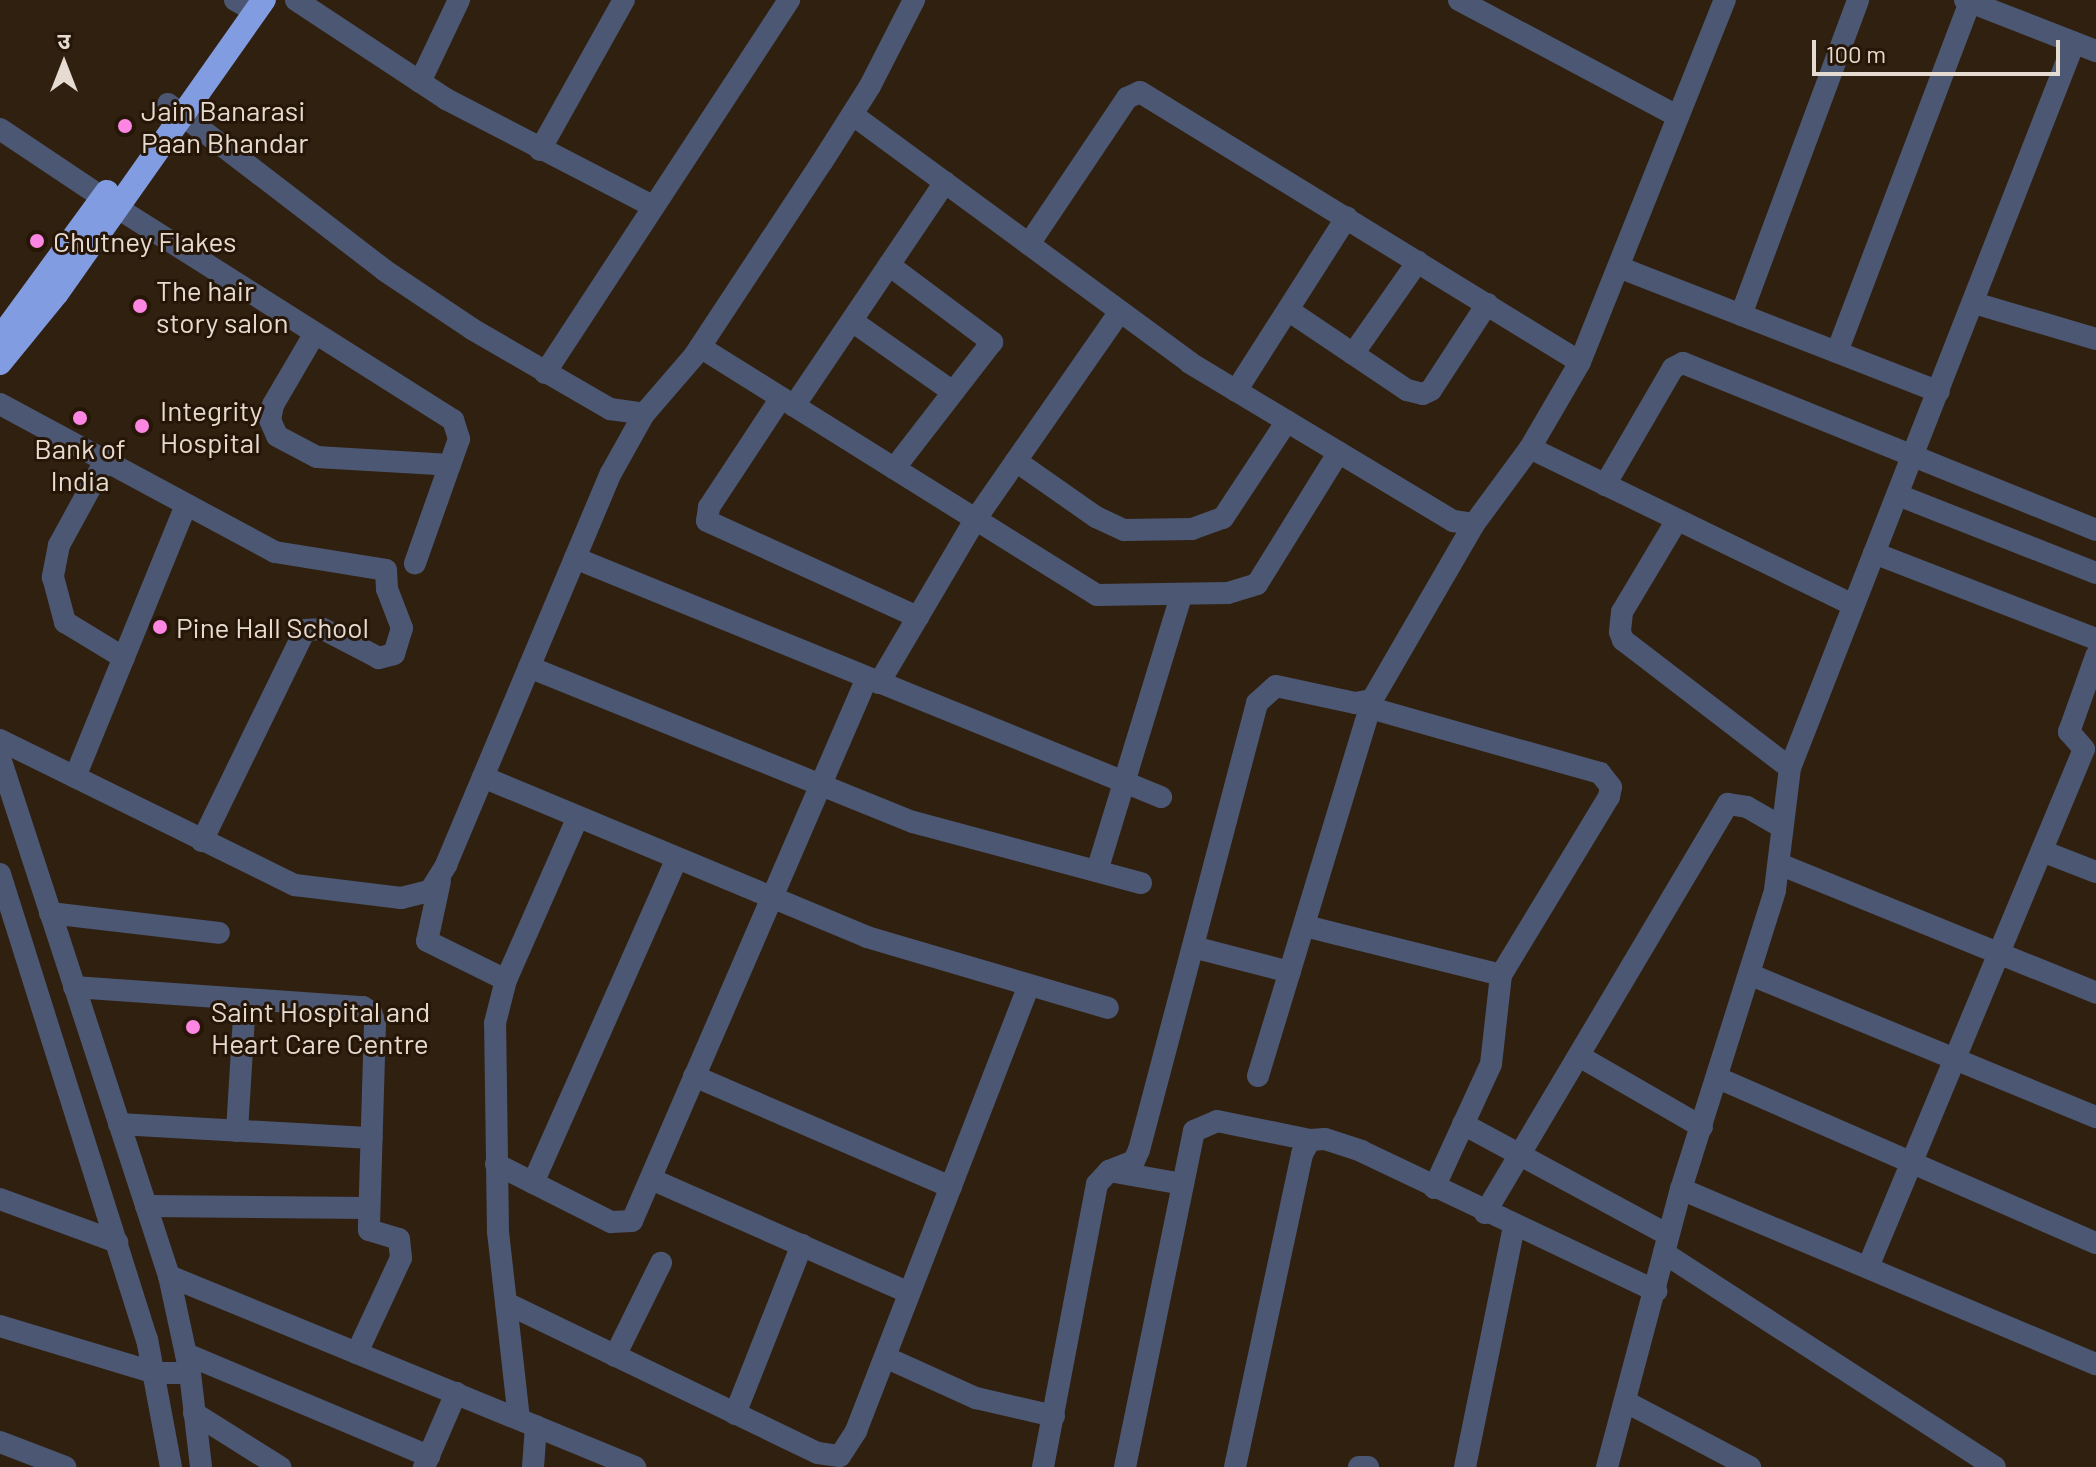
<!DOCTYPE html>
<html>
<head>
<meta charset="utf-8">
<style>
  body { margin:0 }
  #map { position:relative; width:2096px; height:1467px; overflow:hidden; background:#302010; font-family:Barlow,"Noto Sans Devanagari",sans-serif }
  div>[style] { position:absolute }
  .minor>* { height:22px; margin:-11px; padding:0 11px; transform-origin:11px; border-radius:11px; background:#4c5773 }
  .highway>* { height:24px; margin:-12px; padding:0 12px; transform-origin:12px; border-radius:12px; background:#829ce2 }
  .dots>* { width:22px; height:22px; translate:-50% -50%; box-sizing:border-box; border:4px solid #261607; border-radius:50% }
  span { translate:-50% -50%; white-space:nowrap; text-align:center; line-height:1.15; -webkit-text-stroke:6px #261607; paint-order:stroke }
  .poi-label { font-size:28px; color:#e6dbd1 }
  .left { translate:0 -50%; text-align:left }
  .north { position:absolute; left:24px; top:24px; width:80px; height:80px; -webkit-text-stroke:6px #261607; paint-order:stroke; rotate:0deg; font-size:22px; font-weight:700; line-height:32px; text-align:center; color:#e6dbd1 }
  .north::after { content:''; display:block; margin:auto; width:28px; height:36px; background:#e6dbd1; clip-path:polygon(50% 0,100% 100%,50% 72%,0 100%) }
  .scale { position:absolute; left:1812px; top:40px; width:248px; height:36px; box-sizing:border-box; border:4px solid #e6dbd1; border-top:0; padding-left:10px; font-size:24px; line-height:28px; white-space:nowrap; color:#e6dbd1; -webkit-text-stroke:6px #261607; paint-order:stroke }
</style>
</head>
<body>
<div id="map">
  <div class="minor">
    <i style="left:235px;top:0;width:8px;rotate:30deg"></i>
    <i style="left:296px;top:0;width:180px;rotate:33.4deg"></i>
    <i style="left:446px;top:99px;width:232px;rotate:27.4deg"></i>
    <i style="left:1459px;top:0;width:247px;rotate:28deg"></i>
    <i style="left:1965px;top:0;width:141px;rotate:21.3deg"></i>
    <i style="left:420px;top:82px;width:91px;rotate:-64.6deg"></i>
    <i style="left:168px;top:104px;width:272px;rotate:37.5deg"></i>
    <i style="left:384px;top:270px;width:106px;rotate:33.8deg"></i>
    <i style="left:472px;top:329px;width:160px;rotate:30.1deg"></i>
    <i style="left:610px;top:409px;width:34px;rotate:8deg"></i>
    <i style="left:644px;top:414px;width:77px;rotate:-49.2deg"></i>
    <i style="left:694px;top:356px;width:232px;rotate:-56.6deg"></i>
    <i style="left:822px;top:162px;width:90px;rotate:-57.7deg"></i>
    <i style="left:870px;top:86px;width:97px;rotate:-62.9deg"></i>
    <i style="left:853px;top:115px;width:418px;rotate:36.3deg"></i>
    <i style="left:1190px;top:363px;width:307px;rotate:31deg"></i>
    <i style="left:1453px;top:521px;width:21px;rotate:8deg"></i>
    <i style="left:1474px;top:524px;width:94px;rotate:-53.6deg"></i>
    <i style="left:1530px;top:448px;width:99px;rotate:-59.8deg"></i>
    <i style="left:1580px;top:362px;width:390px;rotate:-68.2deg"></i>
    <i style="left:0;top:129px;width:124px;rotate:33.8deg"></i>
    <i style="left:540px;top:150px;width:172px;rotate:-60.8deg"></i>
    <i style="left:116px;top:207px;width:399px;rotate:32.3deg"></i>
    <i style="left:453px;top:420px;width:20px;rotate:72deg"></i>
    <i style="left:459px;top:439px;width:132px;rotate:109.5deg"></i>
    <i style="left:1029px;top:244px;width:176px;rotate:-56.1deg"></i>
    <i style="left:1127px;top:98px;width:14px;rotate:-25deg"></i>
    <i style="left:1140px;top:92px;width:516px;rotate:31.53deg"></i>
    <i style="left:889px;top:265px;width:129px;rotate:36.8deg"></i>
    <i style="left:992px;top:342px;width:160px;rotate:127.7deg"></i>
    <i style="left:1621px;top:268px;width:341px;rotate:21.3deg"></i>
    <i style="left:1974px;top:303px;width:127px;rotate:16.4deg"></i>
    <i style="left:1288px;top:310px;width:143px;rotate:33.9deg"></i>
    <i style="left:1407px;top:390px;width:16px;rotate:14deg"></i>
    <i style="left:1423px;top:394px;width:9px;rotate:-27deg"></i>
    <i style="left:1431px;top:390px;width:103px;rotate:-56.9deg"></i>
    <i style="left:1741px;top:315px;width:336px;rotate:-69.6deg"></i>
    <i style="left:852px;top:321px;width:123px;rotate:35.1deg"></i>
    <i style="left:315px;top:333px;width:83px;rotate:120.3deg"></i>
    <i style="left:273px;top:405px;width:15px;rotate:101deg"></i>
    <i style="left:270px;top:420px;width:17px;rotate:66deg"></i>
    <i style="left:277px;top:436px;width:45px;rotate:27.7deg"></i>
    <i style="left:317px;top:457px;width:133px;rotate:3.4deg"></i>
    <i style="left:700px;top:347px;width:468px;rotate:32deg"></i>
    <i style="left:1097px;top:595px;width:131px;rotate:-0.9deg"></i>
    <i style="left:1228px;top:593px;width:30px;rotate:-17deg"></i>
    <i style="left:1257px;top:584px;width:155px;rotate:-58.2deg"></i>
    <i style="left:1837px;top:352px;width:377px;rotate:-69.2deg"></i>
    <i style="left:1353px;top:354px;width:113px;rotate:-55deg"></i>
    <i style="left:545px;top:373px;width:446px;rotate:-56.8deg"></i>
    <i style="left:1236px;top:391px;width:206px;rotate:-57.5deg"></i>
    <i style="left:781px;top:398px;width:131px;rotate:123.4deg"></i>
    <i style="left:709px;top:507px;width:14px;rotate:98deg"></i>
    <i style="left:707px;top:521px;width:232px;rotate:24.5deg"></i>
    <i style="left:0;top:404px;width:312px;rotate:28.3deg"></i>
    <i style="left:275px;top:552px;width:112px;rotate:9.2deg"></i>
    <i style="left:386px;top:570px;width:19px;rotate:87deg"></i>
    <i style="left:387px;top:589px;width:42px;rotate:69deg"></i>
    <i style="left:402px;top:628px;width:27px;rotate:107deg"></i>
    <i style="left:394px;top:654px;width:16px;rotate:165deg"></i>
    <i style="left:379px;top:658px;width:63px;rotate:-152.6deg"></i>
    <i style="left:323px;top:629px;width:18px;rotate:177deg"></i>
    <i style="left:305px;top:630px;width:235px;rotate:116deg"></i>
    <i style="left:794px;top:406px;width:270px;rotate:-56deg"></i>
    <i style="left:1530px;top:448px;width:359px;rotate:25.9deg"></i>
    <i style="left:105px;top:461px;width:96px;rotate:118.7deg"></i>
    <i style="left:59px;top:545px;width:33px;rotate:101deg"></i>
    <i style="left:53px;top:577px;width:47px;rotate:75.1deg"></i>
    <i style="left:65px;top:622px;width:69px;rotate:31.4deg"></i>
    <i style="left:1016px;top:461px;width:98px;rotate:35deg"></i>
    <i style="left:1096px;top:517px;width:31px;rotate:25deg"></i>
    <i style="left:1124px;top:530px;width:68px;rotate:-0.8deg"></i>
    <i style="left:1192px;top:529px;width:33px;rotate:-20deg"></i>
    <i style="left:1223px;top:518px;width:116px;rotate:-56.6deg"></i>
    <i style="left:1605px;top:485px;width:135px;rotate:-59.8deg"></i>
    <i style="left:1673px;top:368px;width:11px;rotate:-27deg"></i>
    <i style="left:1683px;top:363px;width:445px;rotate:22deg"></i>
    <i style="left:1898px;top:495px;width:213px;rotate:21.5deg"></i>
    <i style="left:1677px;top:520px;width:107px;rotate:120.9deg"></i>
    <i style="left:1622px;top:612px;width:20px;rotate:96deg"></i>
    <i style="left:1620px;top:632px;width:9px;rotate:69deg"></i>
    <i style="left:1623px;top:640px;width:210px;rotate:37.5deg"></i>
    <i style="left:1874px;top:553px;width:238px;rotate:21.2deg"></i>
    <i style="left:575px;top:558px;width:633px;rotate:22.19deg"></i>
    <i style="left:529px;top:667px;width:414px;rotate:22deg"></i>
    <i style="left:913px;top:822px;width:236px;rotate:15deg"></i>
    <i style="left:879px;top:683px;width:189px;rotate:-59.5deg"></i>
    <i style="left:975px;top:520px;width:254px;rotate:-55.2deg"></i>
    <i style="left:0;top:740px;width:329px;rotate:26.2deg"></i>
    <i style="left:295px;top:885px;width:107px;rotate:7deg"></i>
    <i style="left:401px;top:898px;width:30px;rotate:-14deg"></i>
    <i style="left:430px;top:891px;width:31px;rotate:-58deg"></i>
    <i style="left:446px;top:865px;width:425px;rotate:-67.2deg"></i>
    <i style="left:611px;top:473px;width:68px;rotate:-60.8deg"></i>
    <i style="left:0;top:758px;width:545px;rotate:71.93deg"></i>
    <i style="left:169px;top:1276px;width:99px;rotate:77.8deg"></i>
    <i style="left:190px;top:1373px;width:95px;rotate:83.3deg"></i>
    <i style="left:75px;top:777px;width:294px;rotate:-67.8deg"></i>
    <i style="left:483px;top:777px;width:416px;rotate:22.6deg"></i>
    <i style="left:867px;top:937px;width:251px;rotate:16.4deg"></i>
    <i style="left:2042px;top:851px;width:58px;rotate:21.3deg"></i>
    <i style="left:1779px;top:864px;width:342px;rotate:22.1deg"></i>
    <i style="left:1097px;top:871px;width:288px;rotate:-73deg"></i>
    <i style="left:0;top:874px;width:488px;rotate:72.5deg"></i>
    <i style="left:147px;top:1339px;width:130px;rotate:79.4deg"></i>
    <i style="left:440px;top:881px;width:61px;rotate:102.2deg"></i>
    <i style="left:427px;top:941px;width:88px;rotate:26.3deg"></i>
    <i style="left:50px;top:913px;width:170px;rotate:6.7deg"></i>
    <i style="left:1305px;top:926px;width:202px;rotate:14deg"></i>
    <i style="left:1501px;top:975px;width:208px;rotate:-58.8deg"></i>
    <i style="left:1609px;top:797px;width:10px;rotate:-79deg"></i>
    <i style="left:1611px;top:787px;width:18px;rotate:-128deg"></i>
    <i style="left:1600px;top:773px;width:239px;rotate:-164.2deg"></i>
    <i style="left:1193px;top:947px;width:100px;rotate:14.5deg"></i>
    <i style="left:1751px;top:975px;width:373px;rotate:22.4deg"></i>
    <i style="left:74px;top:987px;width:290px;rotate:4deg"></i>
    <i style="left:363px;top:1007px;width:9px;rotate:32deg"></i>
    <i style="left:371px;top:1012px;width:12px;rotate:70deg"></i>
    <i style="left:375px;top:1023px;width:207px;rotate:91.7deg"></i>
    <i style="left:369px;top:1230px;width:31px;rotate:17deg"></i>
    <i style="left:399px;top:1239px;width:19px;rotate:84deg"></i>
    <i style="left:401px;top:1258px;width:105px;rotate:114.9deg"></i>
    <i style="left:1579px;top:1056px;width:142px;rotate:30deg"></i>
    <i style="left:694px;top:1076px;width:280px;rotate:23.4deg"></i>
    <i style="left:1258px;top:1076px;width:393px;rotate:-73.1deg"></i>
    <i style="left:1718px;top:1078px;width:412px;rotate:23.6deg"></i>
    <i style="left:119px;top:1124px;width:253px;rotate:3.2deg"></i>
    <i style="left:1463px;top:1124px;width:233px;rotate:28.4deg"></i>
    <i style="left:237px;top:1131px;width:132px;rotate:-86.5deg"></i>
    <i style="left:496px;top:1164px;width:129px;rotate:26.8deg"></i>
    <i style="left:611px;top:1222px;width:21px;rotate:-3deg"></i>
    <i style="left:632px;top:1221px;width:592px;rotate:-66.6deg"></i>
    <i style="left:1109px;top:1171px;width:75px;rotate:10deg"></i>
    <i style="left:651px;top:1179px;width:282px;rotate:23.8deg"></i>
    <i style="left:533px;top:1183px;width:355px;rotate:-66.1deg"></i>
    <i style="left:1434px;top:1188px;width:136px;rotate:-65.3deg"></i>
    <i style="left:1491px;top:1064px;width:90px;rotate:-83.6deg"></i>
    <i style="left:1681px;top:1189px;width:450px;rotate:22.9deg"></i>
    <i style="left:0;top:1199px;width:125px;rotate:20.2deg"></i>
    <i style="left:146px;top:1206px;width:223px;rotate:0.5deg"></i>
    <i style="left:1485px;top:1213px;width:476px;rotate:-59.3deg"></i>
    <i style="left:1728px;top:804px;width:19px;rotate:9deg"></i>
    <i style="left:1747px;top:807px;width:39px;rotate:30deg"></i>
    <i style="left:1664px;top:1253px;width:394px;rotate:32.9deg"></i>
    <i style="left:1868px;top:1267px;width:561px;rotate:-67.36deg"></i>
    <i style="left:2084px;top:749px;width:23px;rotate:-131deg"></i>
    <i style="left:2069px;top:732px;width:81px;rotate:-70.4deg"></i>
    <i style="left:169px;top:1276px;width:504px;rotate:22.29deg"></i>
    <i style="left:506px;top:1303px;width:346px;rotate:25.7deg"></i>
    <i style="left:818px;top:1453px;width:22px;rotate:8deg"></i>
    <i style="left:840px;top:1456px;width:30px;rotate:-57deg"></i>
    <i style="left:856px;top:1431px;width:477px;rotate:-68.8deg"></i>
    <i style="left:0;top:1326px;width:163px;rotate:16.8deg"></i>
    <i style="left:156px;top:1373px;width:34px"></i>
    <i style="left:186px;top:1354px;width:264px;rotate:22.8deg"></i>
    <i style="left:615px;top:1356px;width:104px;rotate:-63.7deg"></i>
    <i style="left:885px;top:1357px;width:100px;rotate:24.3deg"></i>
    <i style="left:976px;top:1398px;width:80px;rotate:13deg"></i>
    <i style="left:1628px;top:1403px;width:138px;rotate:27.7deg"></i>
    <i style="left:194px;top:1413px;width:102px;rotate:32.1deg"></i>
    <i style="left:735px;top:1414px;width:182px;rotate:-68.4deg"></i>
    <i style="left:519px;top:1419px;width:188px;rotate:-96.4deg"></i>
    <i style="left:498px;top:1232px;width:209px;rotate:-90.8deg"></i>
    <i style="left:495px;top:1023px;width:44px;rotate:-75.7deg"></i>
    <i style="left:506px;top:980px;width:178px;rotate:-66.2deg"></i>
    <i style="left:0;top:1442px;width:70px;rotate:21deg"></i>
    <i style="left:424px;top:1467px;width:81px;rotate:-66.6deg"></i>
    <i style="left:533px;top:1467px;width:41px;rotate:-85.8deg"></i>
    <i style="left:1043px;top:1467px;width:288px;rotate:-79.2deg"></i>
    <i style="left:1097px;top:1184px;width:18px;rotate:-47deg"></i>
    <i style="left:1109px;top:1171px;width:27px;rotate:-22deg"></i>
    <i style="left:1134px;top:1161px;width:12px;rotate:-66deg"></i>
    <i style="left:1139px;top:1150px;width:462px;rotate:-75.2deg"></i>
    <i style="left:1257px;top:703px;width:25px;rotate:-42deg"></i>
    <i style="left:1276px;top:686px;width:81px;rotate:12.1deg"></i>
    <i style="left:1355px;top:703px;width:17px;rotate:-10deg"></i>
    <i style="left:1372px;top:700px;width:203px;rotate:-59.9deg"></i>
    <i style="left:1125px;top:1467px;width:343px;rotate:-78.4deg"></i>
    <i style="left:1194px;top:1131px;width:25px;rotate:-23deg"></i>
    <i style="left:1217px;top:1121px;width:95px;rotate:11.5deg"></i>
    <i style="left:1235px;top:1467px;width:320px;rotate:-77.9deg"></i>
    <i style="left:1302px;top:1154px;width:16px;rotate:-60deg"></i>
    <i style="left:1310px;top:1140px;width:15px;rotate:-4deg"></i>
    <i style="left:1325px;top:1139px;width:38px;rotate:18deg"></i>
    <i style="left:1361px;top:1151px;width:327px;rotate:25.4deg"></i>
    <i style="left:1359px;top:1467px;width:9px"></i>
    <i style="left:1465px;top:1467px;width:245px;rotate:-78.5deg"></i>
    <i style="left:1607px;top:1467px;width:288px;rotate:-75.1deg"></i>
    <i style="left:1681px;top:1189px;width:313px;rotate:-72.5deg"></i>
    <i style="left:1775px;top:890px;width:123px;rotate:-83deg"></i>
    <i style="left:1790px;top:768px;width:779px;rotate:-68.61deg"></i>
  </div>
  <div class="highway">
    <i style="left:0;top:338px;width:181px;rotate:-53.8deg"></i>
    <i style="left:0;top:363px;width:90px;rotate:-50.8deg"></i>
    <i style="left:57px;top:293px;width:359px;rotate:-54.8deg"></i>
  </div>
  <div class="dots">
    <i style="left:125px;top:126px;background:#fd86e2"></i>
    <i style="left:37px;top:241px;background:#fd86e2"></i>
    <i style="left:140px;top:306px;background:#fd86e2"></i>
    <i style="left:80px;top:418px;background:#fd86e2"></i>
    <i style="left:142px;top:426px;background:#fd86e2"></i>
    <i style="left:160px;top:627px;background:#fd86e2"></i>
    <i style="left:193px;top:1027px;background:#fd86e2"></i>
  </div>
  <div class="poi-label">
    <span class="left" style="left:141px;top:126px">Jain Banarasi<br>Paan Bhandar</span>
    <span class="left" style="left:53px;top:241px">Chutney Flakes</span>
    <span class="left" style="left:156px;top:306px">The hair<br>story salon</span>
    <span class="left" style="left:160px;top:426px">Integrity<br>Hospital</span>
    <span style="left:80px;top:464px">Bank of<br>India</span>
    <span class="left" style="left:176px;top:627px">Pine Hall School</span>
    <span class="left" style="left:211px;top:1027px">Saint Hospital and<br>Heart Care Centre</span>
  </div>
  <div class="north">उ</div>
  <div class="scale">100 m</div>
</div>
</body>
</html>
